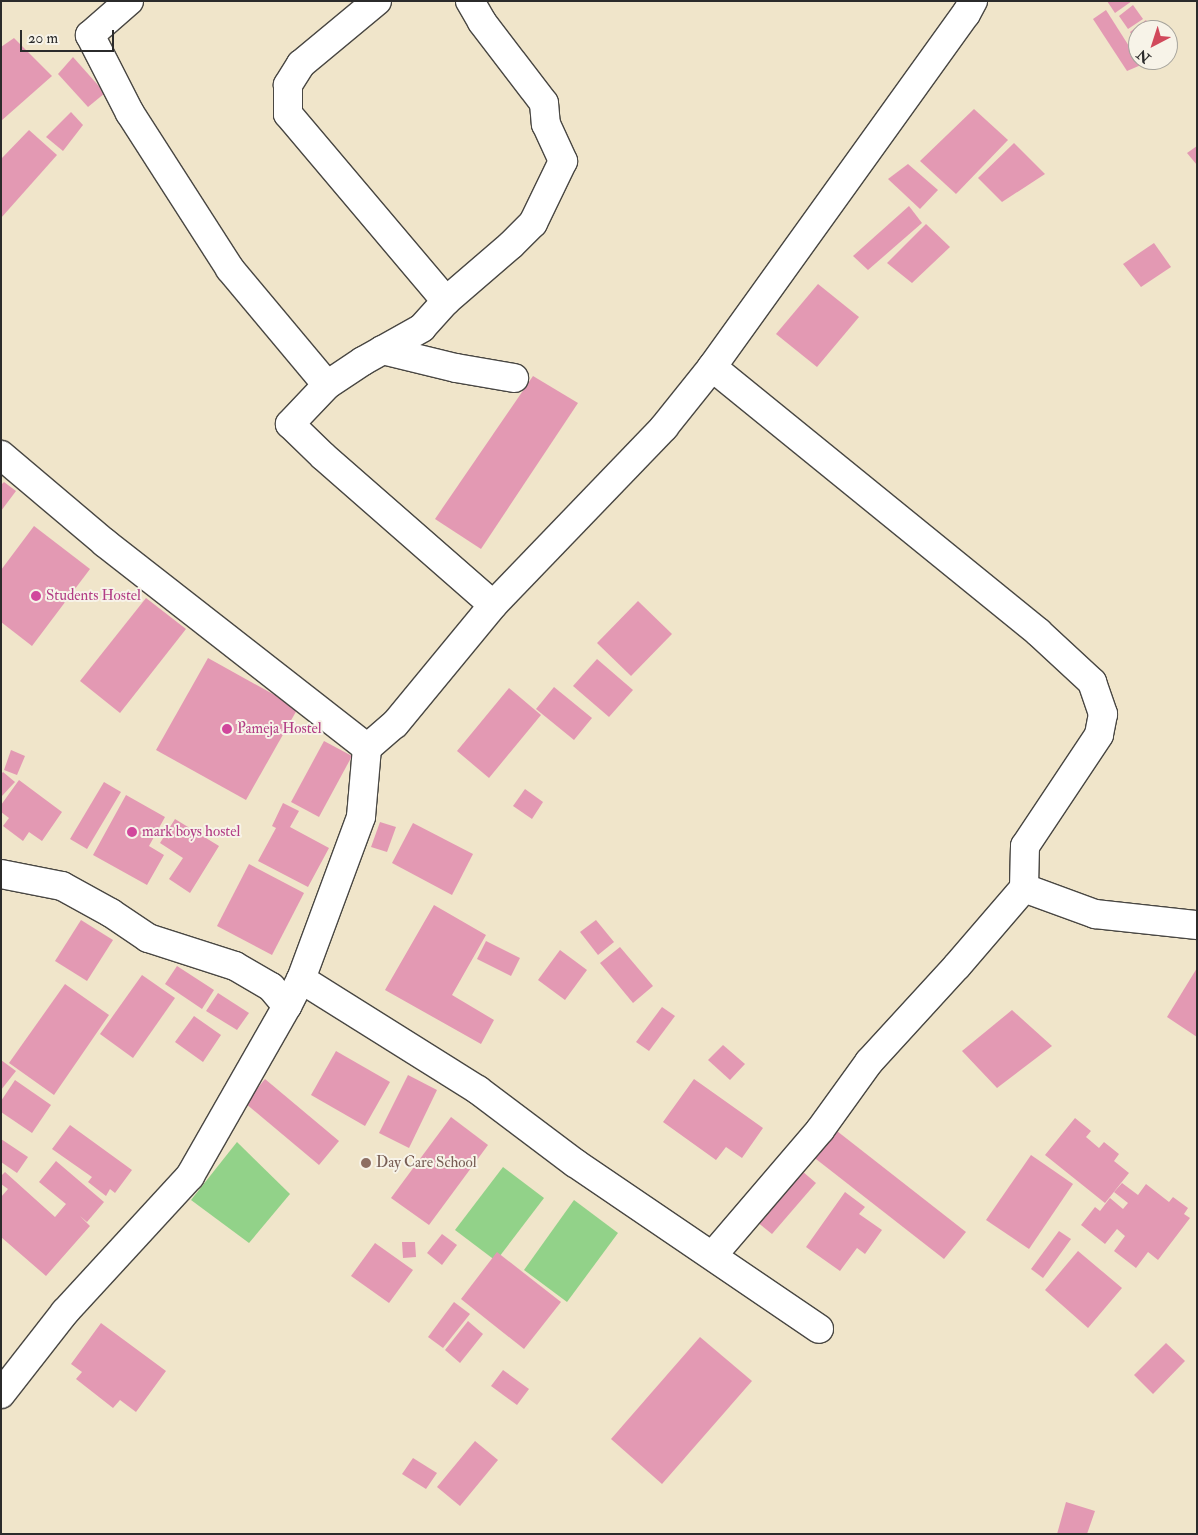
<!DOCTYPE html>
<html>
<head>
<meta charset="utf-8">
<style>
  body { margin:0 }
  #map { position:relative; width:1198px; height:1535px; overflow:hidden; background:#f0e5ca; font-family:"IM FELL Double Pica",serif }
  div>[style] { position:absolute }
  .green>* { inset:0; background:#92d289 }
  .building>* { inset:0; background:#e399b3 }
  .roads { filter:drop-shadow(1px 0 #494743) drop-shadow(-1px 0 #494743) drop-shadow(0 1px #494743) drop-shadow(0 -1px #494743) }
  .minor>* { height:28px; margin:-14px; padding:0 14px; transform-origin:14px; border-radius:14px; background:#fff }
  .dots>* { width:14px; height:14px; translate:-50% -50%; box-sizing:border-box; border:2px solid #f7f3e8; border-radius:50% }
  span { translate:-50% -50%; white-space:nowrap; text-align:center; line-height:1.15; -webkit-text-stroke:4px #f7f3e8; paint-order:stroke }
  .hotel-label { font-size:15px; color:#b23c85 }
  .left { translate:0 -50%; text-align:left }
  .education-label { font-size:15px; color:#785e54 }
  .frame { position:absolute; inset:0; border:2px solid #2b2b2b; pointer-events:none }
  .north { position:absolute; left:1128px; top:20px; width:50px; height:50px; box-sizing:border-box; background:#f7f3e8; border:1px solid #a5a39c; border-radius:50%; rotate:220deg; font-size:14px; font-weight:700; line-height:20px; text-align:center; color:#2b2b2b }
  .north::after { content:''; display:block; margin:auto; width:18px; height:22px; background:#d1495b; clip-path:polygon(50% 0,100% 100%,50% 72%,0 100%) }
  .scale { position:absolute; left:20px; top:30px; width:94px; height:22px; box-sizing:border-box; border:2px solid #2b2b2b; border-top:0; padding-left:6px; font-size:15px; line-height:18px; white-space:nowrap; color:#2b2b2b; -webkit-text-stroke:4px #f7f3e8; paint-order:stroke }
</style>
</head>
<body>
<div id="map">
  <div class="green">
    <i style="clip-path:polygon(237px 1142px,290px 1194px,249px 1243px,191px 1200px)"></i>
    <i style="clip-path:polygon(503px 1167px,544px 1198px,496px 1261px,455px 1230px)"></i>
    <i style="clip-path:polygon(574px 1200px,618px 1233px,567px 1302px,524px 1270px)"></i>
  </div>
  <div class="building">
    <i style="clip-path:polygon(1107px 1px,1132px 1px,1115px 13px)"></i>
    <i style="clip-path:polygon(1133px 5px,1143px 19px,1128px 29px,1119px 16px)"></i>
    <i style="clip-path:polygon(1106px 10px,1141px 65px,1127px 71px,1093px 19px)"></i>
    <i style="clip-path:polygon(1146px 20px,1152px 30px,1138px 30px,1138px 45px,1130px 32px)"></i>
    <i style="clip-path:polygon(14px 38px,52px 76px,1px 121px,1px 47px)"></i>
    <i style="clip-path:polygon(73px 57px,105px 93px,88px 107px,58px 74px)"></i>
    <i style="clip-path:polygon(974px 109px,1008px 140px,956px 194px,920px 161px)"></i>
    <i style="clip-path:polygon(71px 112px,83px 125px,63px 151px,46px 137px)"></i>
    <i style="clip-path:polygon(29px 130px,57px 155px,1px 218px,1px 159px)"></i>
    <i style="clip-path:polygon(1014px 143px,1045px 174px,1002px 202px,978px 178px)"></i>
    <i style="clip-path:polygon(1197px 146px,1197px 165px,1187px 153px)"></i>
    <i style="clip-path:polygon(908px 164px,938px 190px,920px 209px,888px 179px)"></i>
    <i style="clip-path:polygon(909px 206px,922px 223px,868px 270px,853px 256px)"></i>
    <i style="clip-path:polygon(926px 224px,950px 247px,912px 283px,887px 263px)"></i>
    <i style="clip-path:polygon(1154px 243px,1171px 267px,1141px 287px,1123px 264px)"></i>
    <i style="clip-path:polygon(818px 284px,859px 317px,817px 367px,776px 334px)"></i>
    <i style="clip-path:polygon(533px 376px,578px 403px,481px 549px,435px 519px)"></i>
    <i style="clip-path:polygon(4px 482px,16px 491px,1px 511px,1px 485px)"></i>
    <i style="clip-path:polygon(34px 526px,90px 569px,32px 646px,1px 622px,1px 570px)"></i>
    <i style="clip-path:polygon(146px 598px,186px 629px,120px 713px,80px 681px)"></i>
    <i style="clip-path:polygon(638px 601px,672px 634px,631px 676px,597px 643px)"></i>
    <i style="clip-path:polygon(208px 658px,298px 708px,246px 800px,156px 750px)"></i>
    <i style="clip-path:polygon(597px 659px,633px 690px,609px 717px,573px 686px)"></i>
    <i style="clip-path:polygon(554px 687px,592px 718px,574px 740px,536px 709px)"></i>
    <i style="clip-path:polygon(509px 688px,541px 715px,489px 778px,457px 751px)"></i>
    <i style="clip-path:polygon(324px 741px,352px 756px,319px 817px,291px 802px)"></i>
    <i style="clip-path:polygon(11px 750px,25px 756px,17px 775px,4px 770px)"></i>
    <i style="clip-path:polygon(3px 772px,15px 782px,1px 797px,1px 774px)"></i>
    <i style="clip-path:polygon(19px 780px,62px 812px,42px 841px,29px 832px,23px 841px,3px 826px,9px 818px,1px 812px,1px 805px)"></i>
    <i style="clip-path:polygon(104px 782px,121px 792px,87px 849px,70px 839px)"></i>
    <i style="clip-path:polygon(525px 789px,543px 802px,532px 819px,513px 806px)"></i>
    <i style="clip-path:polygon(126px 795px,165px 817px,149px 846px,164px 855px,147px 885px,93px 855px)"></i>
    <i style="clip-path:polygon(283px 803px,299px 811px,290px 827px,329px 848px,308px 887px,258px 861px,276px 828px,272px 826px)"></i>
    <i style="clip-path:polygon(175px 819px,219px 846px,190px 893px,169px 879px,183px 858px,160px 843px)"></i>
    <i style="clip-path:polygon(380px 822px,396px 827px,387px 852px,371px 847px)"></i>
    <i style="clip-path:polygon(413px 823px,473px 854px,452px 895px,392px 863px)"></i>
    <i style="clip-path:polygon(249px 864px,304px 893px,272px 955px,217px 926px)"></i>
    <i style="clip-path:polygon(434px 905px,486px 935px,452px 995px,494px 1020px,481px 1044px,385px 990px)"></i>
    <i style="clip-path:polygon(81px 920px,113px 940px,87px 981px,55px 961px)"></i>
    <i style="clip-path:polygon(596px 920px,614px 942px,598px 955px,580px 932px)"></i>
    <i style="clip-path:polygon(486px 941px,520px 958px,511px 976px,477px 959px)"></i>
    <i style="clip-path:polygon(620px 947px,653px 986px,633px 1003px,600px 963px)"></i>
    <i style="clip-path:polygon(560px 950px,587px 970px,565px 1000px,538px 980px)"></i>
    <i style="clip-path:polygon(177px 966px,214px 990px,202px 1009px,165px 984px)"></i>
    <i style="clip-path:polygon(1197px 968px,1197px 1037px,1167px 1017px)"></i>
    <i style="clip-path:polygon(142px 975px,175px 998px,133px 1058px,100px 1034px)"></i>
    <i style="clip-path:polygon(65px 984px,109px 1015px,54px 1095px,9px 1063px)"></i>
    <i style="clip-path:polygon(218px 993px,249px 1013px,237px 1030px,206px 1011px)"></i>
    <i style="clip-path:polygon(662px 1007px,675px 1016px,649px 1051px,636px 1042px)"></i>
    <i style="clip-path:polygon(1012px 1010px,1052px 1046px,997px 1088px,962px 1051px)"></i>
    <i style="clip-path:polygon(194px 1016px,221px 1035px,203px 1062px,175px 1042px)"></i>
    <i style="clip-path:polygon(723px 1045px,745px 1064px,730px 1080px,708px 1060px)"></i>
    <i style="clip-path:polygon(336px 1051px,390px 1082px,365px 1126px,311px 1095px)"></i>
    <i style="clip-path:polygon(1px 1060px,16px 1071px,1px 1090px)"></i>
    <i style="clip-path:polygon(408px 1075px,437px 1090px,409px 1148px,379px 1133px)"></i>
    <i style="clip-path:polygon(265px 1079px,339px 1141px,319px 1165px,245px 1103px)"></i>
    <i style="clip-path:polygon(694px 1079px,763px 1128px,742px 1158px,726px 1147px,716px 1160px,663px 1122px)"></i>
    <i style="clip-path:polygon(15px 1080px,51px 1105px,32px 1133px,1px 1112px,1px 1101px)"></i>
    <i style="clip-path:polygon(451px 1117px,488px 1145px,429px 1225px,391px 1198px)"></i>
    <i style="clip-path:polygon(1075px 1118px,1091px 1131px,1086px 1137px,1099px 1148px,1104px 1142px,1119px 1154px,1114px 1161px,1129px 1173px,1105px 1203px,1045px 1155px)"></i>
    <i style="clip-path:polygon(828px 1124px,966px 1232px,944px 1259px,807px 1152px)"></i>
    <i style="clip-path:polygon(70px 1125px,132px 1170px,115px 1193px,110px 1189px,106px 1196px,88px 1182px,92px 1177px,52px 1149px)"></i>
    <i style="clip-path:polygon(1px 1139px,28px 1157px,17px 1173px,1px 1162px)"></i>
    <i style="clip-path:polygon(1031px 1155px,1073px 1184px,1029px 1249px,986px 1220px)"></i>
    <i style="clip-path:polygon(56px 1161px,104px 1202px,87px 1222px,80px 1216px,90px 1226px,46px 1276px,1px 1237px,1px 1197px,8px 1189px,1px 1184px,1px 1176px,5px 1172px,55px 1217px,66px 1204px,39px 1182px)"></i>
    <i style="clip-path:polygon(795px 1165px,816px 1183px,772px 1234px,751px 1217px)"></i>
    <i style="clip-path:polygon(1122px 1183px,1138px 1195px,1146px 1184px,1169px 1202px,1173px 1197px,1188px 1208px,1184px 1214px,1190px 1218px,1158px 1260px,1148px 1252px,1136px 1268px,1114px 1251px,1125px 1236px,1117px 1229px,1105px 1244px,1081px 1225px,1095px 1207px,1100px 1211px,1110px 1198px,1123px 1209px,1128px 1203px,1114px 1192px)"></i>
    <i style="clip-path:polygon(845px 1192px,865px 1207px,859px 1214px,882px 1230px,865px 1254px,857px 1248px,840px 1271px,806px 1247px)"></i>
    <i style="clip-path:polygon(1059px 1231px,1071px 1239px,1043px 1278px,1031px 1269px)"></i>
    <i style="clip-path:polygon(442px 1234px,457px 1245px,442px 1265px,427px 1253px)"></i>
    <i style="clip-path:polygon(402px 1242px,415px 1242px,416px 1257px,403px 1258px)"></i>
    <i style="clip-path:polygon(375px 1243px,413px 1270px,389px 1303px,351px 1276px)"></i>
    <i style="clip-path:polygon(1078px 1251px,1122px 1288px,1088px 1328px,1045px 1290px)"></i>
    <i style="clip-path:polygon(497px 1252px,561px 1302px,524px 1349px,461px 1299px)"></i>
    <i style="clip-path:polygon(454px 1302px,470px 1314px,443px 1348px,428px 1337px)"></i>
    <i style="clip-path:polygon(468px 1321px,483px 1334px,460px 1363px,445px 1350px)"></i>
    <i style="clip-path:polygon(101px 1323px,166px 1371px,136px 1412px,120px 1400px,113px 1408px,76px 1379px,82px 1372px,71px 1364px)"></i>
    <i style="clip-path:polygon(700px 1337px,752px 1381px,662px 1484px,611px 1439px)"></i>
    <i style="clip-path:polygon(1166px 1343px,1185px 1361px,1153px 1394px,1134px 1375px)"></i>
    <i style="clip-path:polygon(503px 1370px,529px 1389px,517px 1405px,491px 1386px)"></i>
    <i style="clip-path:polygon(475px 1441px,498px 1460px,460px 1506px,437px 1487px)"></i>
    <i style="clip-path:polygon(413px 1458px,437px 1473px,426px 1489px,402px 1474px)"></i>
    <i style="clip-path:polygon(1066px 1502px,1095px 1511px,1087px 1534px,1057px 1534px)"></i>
  </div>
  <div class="roads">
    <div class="minor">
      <i style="left:129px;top:1px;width:52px;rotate:138.9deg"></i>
      <i style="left:90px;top:35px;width:88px;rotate:62.9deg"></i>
      <i style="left:130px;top:113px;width:185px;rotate:57.3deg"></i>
      <i style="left:230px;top:269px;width:151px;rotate:50.1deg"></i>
      <i style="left:377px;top:1px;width:99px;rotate:140.3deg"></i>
      <i style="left:301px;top:64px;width:25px;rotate:122deg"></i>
      <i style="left:288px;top:85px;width:29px;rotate:90deg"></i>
      <i style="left:288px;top:114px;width:245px;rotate:49.8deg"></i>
      <i style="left:470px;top:1px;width:24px;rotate:60deg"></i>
      <i style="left:482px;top:22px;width:102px;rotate:52.6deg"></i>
      <i style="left:544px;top:103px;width:21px;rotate:85deg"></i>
      <i style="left:546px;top:124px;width:41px;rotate:65.3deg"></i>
      <i style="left:563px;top:161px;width:69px;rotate:115.8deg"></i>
      <i style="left:533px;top:223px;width:31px;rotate:135deg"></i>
      <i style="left:511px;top:245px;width:86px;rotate:139.3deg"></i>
      <i style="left:446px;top:301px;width:36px;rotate:132deg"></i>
      <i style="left:422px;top:328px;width:68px;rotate:150.8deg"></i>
      <i style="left:363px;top:361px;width:43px;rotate:146.3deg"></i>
      <i style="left:327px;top:385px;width:54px;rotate:133.5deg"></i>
      <i style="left:290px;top:424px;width:46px;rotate:44.1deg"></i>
      <i style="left:323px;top:456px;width:226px;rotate:41.2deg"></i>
      <i style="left:382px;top:350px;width:76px;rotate:13.7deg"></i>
      <i style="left:456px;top:368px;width:59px;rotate:9.8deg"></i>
      <i style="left:712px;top:367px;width:420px;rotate:39.1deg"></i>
      <i style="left:1038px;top:632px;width:74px;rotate:42.8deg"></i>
      <i style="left:1092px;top:682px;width:34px;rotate:71deg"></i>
      <i style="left:1103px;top:714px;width:21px;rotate:101deg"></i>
      <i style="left:1099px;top:735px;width:133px;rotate:123.7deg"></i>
      <i style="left:1025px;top:846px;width:42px;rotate:91.4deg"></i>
      <i style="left:1px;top:455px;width:136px;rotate:40.2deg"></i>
      <i style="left:105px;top:543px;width:333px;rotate:38deg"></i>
      <i style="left:367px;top:748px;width:69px;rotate:95deg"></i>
      <i style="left:361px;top:817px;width:173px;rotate:110.3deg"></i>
      <i style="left:301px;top:979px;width:30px;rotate:117deg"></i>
      <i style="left:287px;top:1006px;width:196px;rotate:119.7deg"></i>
      <i style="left:190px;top:1176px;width:185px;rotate:132.6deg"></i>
      <i style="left:65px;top:1312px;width:104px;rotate:128deg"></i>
      <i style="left:367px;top:748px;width:37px;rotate:-41deg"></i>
      <i style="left:395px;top:724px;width:154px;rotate:-50.5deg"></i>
      <i style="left:493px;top:605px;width:247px;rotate:-46.1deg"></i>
      <i style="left:664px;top:427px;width:77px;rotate:-51.3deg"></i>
      <i style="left:712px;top:367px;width:435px;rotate:-54.3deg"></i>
      <i style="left:966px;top:14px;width:15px;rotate:-62deg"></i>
      <i style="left:1px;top:874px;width:62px;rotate:11.1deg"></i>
      <i style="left:62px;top:886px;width:56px;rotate:28.9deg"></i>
      <i style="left:111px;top:913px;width:45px;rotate:34deg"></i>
      <i style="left:148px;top:938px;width:91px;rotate:17.8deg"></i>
      <i style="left:235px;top:966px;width:42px;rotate:30.3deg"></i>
      <i style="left:271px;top:987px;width:25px;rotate:50deg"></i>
      <i style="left:301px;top:979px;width:209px;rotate:32.1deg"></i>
      <i style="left:478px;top:1090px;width:121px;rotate:37deg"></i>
      <i style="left:575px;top:1163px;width:295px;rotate:34.2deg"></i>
      <i style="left:713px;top:1255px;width:165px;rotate:-49.4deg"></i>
      <i style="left:820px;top:1130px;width:84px;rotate:-54.2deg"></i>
      <i style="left:869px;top:1062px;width:130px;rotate:-47.5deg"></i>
      <i style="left:957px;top:966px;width:103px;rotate:-49.3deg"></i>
      <i style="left:1024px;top:888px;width:76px;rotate:20.1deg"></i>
      <i style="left:1095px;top:914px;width:103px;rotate:6.2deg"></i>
    </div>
  </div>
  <div class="dots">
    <i style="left:36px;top:596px;background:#d1479c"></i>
    <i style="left:227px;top:729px;background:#d1479c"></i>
    <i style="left:132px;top:832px;background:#d1479c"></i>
    <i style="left:366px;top:1163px;background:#8d6e63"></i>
  </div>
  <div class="hotel-label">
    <span class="left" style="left:46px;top:596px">Students Hostel</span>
    <span class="left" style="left:237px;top:729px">Pameja Hostel</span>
    <span class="left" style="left:142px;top:832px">mark boys hostel</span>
  </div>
  <div class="education-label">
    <span class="left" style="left:376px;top:1163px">Day Care School</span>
  </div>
  <div class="frame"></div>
  <div class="north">N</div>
  <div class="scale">20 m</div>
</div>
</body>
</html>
